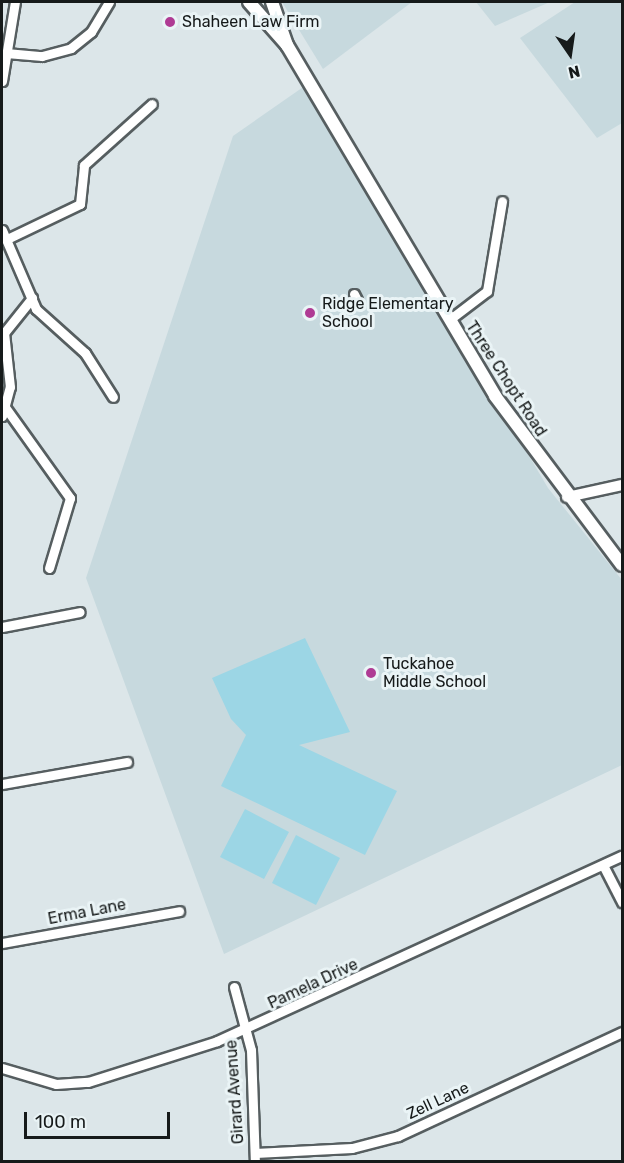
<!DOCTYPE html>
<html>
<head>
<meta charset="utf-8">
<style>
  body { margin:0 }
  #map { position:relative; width:624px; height:1163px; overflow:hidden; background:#dce6e9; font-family:Rubik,sans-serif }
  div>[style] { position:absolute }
  .built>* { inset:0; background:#c7d9de }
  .green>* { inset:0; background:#9cd6e5 }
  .roads { filter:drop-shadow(2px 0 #565e60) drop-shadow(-2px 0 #565e60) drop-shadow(0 2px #565e60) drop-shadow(0 -2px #565e60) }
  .minor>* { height:9px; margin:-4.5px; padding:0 4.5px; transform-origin:4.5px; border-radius:4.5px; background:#fff }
  .tertiary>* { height:10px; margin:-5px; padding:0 5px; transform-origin:5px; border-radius:5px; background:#fff }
  .secondary>* { height:12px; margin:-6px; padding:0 6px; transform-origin:6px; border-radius:6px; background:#fff }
  .dots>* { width:16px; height:16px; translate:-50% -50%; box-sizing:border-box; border:3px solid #eaf4f6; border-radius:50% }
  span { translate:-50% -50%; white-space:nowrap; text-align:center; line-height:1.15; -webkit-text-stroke:6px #eaf4f6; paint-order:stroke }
  .poi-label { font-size:16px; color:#161a1a }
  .left { translate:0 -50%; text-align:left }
  .street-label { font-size:16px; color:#161a1a }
  .frame { position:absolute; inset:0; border:3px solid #161a1a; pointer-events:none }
  .north { position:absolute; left:540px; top:24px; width:60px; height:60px; -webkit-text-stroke:4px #eaf4f6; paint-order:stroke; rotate:167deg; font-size:16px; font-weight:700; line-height:24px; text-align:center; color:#161a1a }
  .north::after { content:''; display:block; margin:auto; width:21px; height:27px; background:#161a1a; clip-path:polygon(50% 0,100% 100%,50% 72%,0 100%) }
  .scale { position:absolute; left:24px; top:1112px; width:146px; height:27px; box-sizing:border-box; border:3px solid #161a1a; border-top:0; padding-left:8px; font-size:18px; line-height:21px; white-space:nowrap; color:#161a1a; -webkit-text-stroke:4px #eaf4f6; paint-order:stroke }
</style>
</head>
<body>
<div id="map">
  <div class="built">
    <i style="clip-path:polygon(282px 2px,412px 2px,323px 69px)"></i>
    <i style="clip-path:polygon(476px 2px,550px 2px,495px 26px)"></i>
    <i style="clip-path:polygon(575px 2px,622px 2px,622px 123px,597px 138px,520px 38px)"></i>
    <i style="clip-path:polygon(309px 83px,548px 488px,622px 580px,622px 765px,224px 954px,86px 578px,233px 136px)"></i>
  </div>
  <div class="green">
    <i style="clip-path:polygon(305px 638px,350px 732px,299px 745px,397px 791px,365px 855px,221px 786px,246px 735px,231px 719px,212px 678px)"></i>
    <i style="clip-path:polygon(245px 809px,289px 832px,264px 879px,220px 857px)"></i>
    <i style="clip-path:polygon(296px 835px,340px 858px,316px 905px,272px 883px)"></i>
  </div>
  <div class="roads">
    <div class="minor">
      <i style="left:6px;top:53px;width:36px;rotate:5deg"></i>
      <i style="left:42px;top:56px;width:30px;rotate:-15deg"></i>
      <i style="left:71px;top:48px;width:26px;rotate:-39deg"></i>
      <i style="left:91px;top:32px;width:35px;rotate:-59deg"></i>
      <i style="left:2px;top:81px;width:80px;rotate:-80.7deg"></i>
      <i style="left:2px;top:230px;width:86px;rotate:66.7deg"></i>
      <i style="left:36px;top:309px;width:66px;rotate:41.9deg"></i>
      <i style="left:85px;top:353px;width:52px;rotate:57.5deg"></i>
      <i style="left:7px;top:239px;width:81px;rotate:-25.6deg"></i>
      <i style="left:80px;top:204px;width:39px;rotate:-84deg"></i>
      <i style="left:84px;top:165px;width:91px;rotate:-41.9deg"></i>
      <i style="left:354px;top:294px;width:7px;rotate:63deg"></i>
      <i style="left:449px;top:320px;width:48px;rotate:-37.3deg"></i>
      <i style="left:487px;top:291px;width:91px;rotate:-80.5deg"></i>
      <i style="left:5px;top:407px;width:112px;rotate:54.5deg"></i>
      <i style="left:70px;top:498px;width:73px;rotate:106.7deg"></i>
      <i style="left:2px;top:416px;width:30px;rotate:-75deg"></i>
      <i style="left:10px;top:387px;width:54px;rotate:-96.3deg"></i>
      <i style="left:4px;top:333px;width:45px;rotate:-51.3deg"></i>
      <i style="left:2px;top:627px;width:79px;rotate:-10.9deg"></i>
      <i style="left:2px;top:784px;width:127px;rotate:-10deg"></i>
      <i style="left:603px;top:865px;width:42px;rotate:62.8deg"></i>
      <i style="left:2px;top:943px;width:180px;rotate:-10.2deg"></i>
      <i style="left:234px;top:987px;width:65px;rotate:74.9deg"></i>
      <i style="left:251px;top:1050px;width:112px;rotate:88deg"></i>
      <i style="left:2px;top:1068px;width:56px;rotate:16.5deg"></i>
      <i style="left:56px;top:1084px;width:32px;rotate:-4deg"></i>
      <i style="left:88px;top:1082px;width:135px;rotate:-17.6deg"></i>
      <i style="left:217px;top:1041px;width:445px;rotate:-24.6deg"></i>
      <i style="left:255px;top:1153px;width:97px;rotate:-3deg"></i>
      <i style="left:352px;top:1148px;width:48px;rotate:-14.6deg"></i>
      <i style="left:398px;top:1136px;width:247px;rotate:-24.9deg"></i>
    </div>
    <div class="tertiary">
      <i style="left:567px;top:497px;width:56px;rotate:-12.3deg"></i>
    </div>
    <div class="secondary">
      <i style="left:249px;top:2px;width:56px;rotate:48.6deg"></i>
      <i style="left:272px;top:2px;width:46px;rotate:70.8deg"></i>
      <i style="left:287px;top:45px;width:408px;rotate:59.3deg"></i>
      <i style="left:495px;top:396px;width:211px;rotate:53.1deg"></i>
    </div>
  </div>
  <div class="dots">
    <i style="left:170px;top:22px;background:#af3b94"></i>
    <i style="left:310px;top:313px;background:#af3b94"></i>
    <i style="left:371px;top:673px;background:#af3b94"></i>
  </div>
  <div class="poi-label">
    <span class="left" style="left:182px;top:22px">Shaheen Law Firm</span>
    <span class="left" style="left:322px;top:313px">Ridge Elementary<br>School</span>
    <span class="left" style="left:383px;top:673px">Tuckahoe<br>Middle School</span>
  </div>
  <div class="street-label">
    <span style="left:506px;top:379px;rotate:57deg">Three Chopt Road</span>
    <span style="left:87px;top:912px;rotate:-11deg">Erma Lane</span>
    <span style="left:313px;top:984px;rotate:-25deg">Pamela Drive</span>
    <span style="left:235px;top:1092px;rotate:-94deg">Girard Avenue</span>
    <span style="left:438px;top:1101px;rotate:-25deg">Zell Lane</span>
  </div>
  <div class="frame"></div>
  <div class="north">N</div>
  <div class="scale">100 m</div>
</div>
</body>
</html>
